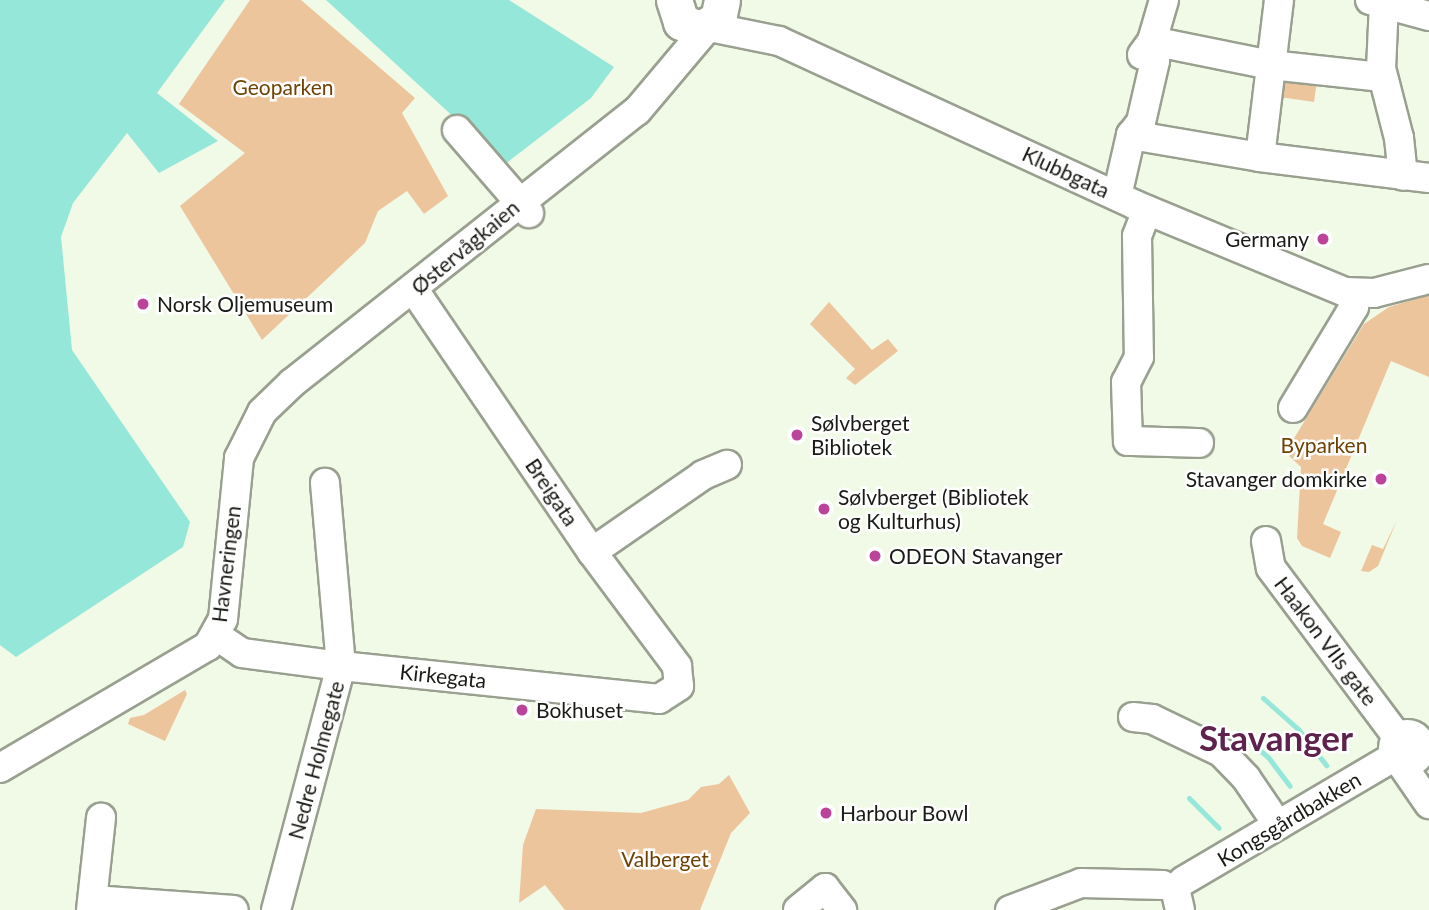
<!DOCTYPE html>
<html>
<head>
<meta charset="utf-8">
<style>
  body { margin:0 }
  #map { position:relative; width:1429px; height:910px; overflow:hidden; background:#f1f9e7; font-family:Lato,sans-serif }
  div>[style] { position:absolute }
  .green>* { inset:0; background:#edc59d }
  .water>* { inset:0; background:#94e7d9 }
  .stream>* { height:5px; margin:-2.5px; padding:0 2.5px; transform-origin:2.5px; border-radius:2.5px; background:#94e7d9 }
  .roads { filter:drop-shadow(2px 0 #99a090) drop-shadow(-2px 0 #99a090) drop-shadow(0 2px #99a090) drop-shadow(0 -2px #99a090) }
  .minor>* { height:28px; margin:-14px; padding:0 14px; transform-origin:14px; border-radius:14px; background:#fff }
  .minor>.ring { margin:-14px; padding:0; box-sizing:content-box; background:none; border:28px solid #fff; border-radius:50% }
  .major>* { height:35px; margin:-17.5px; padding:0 17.5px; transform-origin:17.5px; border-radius:17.5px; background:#fff }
  .dots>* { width:19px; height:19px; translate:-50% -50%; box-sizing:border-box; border:4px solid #fff; border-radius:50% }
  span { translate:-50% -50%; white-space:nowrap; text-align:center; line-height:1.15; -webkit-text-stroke:5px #fff; paint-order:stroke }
  .park-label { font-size:21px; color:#6e4205 }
  .street-label { font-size:21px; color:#191b15 }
  .poi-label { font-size:21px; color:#191b15 }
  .right { translate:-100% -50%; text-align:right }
  .left { translate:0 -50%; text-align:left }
  .town-label { font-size:35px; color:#5d234c; font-weight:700 }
</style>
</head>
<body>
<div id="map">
  <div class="green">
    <i style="clip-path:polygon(250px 0,301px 0,415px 98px,402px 113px,448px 196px,424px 214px,407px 191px,378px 211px,365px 243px,262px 340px,180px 206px,245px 153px,179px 104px)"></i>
    <i style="clip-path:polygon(1283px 77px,1317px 81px,1314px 102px,1280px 97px)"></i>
    <i style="clip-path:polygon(1429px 295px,1429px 377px,1391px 361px,1323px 524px,1341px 532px,1330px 558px,1302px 546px,1297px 538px,1301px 467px,1289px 456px,1293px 440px,1364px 324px,1389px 307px)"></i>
    <i style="clip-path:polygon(829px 302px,872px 350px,888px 339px,898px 351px,855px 385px,846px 378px,855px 369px,810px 324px)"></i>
    <i style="clip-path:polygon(1397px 520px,1378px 566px,1369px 572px,1361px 571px,1372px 545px,1383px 549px)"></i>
    <i style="clip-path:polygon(185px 690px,187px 694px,165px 741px,128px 724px,130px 718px,144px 715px)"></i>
    <i style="clip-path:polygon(729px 775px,750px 813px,731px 833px,700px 910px,565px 910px,545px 885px,519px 903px,523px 845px,536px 809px,641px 813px,688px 800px,701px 787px,719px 784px)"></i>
  </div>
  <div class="water">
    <i style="clip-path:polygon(0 0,225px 0,157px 93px,218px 141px,159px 173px,127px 133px,73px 203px,61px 237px,72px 350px,190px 522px,183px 547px,16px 657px,0 645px)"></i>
    <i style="clip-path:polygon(326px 0,509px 0,614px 67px,591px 98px,505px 164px)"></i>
  </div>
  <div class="stream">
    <i style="left:1263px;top:698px;width:47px;rotate:41.5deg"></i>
    <i style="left:1298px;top:729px;width:46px;rotate:52.1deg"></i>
    <i style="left:1238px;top:732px;width:39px;rotate:40deg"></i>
    <i style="left:1268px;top:757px;width:36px;rotate:53deg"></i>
    <i style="left:1189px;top:798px;width:42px;rotate:45deg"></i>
  </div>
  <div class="roads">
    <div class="minor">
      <i style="left:1370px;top:0;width:61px;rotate:15.2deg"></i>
      <i style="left:1384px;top:3px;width:65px;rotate:92.6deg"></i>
      <i style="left:1381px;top:68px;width:72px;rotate:75.6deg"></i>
      <i style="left:1399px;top:138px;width:38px;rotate:84deg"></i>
      <i style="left:710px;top:27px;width:70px;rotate:11.5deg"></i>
      <i style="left:779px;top:41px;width:392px;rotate:24.7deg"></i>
      <i style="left:1135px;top:205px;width:227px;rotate:22.5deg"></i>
      <i style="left:1345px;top:292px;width:29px;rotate:2deg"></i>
      <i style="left:1374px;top:293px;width:57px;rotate:-14.3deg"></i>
      <i style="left:1152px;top:41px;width:121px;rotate:11.4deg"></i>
      <i style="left:1271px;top:65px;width:112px;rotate:6.2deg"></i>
      <i style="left:1142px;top:55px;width:17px;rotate:-54deg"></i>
      <i style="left:1152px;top:41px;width:43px;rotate:-73.7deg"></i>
      <i style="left:457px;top:130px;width:110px;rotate:49.1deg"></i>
      <i style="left:1131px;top:135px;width:131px;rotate:9.7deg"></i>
      <i style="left:1260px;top:157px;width:170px;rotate:7.1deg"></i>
      <i style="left:1260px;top:157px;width:158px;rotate:-83.1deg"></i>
      <i style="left:1117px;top:196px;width:63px;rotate:-77.1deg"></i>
      <i style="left:1131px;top:135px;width:16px;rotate:-52deg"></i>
      <i style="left:1141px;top:122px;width:63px;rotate:-77.1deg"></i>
      <i style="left:1155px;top:61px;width:20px;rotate:-99deg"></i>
      <i style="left:1147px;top:210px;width:28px;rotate:111deg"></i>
      <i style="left:1137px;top:236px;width:121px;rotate:89.1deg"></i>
      <i style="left:1139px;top:357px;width:28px;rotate:117deg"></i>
      <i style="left:1126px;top:382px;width:59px;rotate:88.1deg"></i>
      <i style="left:1128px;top:441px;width:71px;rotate:1.6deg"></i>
      <i style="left:1293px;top:408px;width:118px;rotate:-58.9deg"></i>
      <i style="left:1354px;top:307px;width:12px;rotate:-81deg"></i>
      <i style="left:1266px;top:541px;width:27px;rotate:80deg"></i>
      <i style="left:1271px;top:568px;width:212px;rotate:53.2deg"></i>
      <i style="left:592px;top:552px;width:135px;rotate:-34.7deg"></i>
      <i style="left:703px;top:475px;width:26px;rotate:-23deg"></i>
      <i style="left:217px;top:636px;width:30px;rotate:34deg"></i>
      <i style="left:242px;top:653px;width:100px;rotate:7.5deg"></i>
      <i style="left:341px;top:666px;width:320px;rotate:5.9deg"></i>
      <i style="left:659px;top:699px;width:24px;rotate:-33deg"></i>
      <i style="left:679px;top:686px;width:20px;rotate:-96deg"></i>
      <i style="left:677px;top:666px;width:142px;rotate:-126.7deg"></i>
      <i style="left:592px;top:552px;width:317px;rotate:-124.2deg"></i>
      <i style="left:1133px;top:717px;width:19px;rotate:6deg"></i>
      <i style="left:1152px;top:719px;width:76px;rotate:25.6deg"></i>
      <i style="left:1221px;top:752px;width:36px;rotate:46deg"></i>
      <i style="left:1246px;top:778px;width:57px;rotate:55.8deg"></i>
      <i class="ring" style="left:1393px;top:734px;width:0;height:0"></i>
      <i style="left:1398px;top:759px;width:55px;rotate:55.4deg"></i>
      <i style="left:0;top:768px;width:241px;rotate:-30.4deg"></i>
      <i style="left:208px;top:646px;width:31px;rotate:-61deg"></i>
      <i style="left:223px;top:619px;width:162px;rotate:-84.3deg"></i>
      <i style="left:239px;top:458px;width:51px;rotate:-63.4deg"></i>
      <i style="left:262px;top:412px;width:42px;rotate:-44deg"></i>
      <i style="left:292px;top:383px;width:439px;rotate:-38.3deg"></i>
      <i style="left:637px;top:111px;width:109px;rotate:-49.9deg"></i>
      <i style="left:1183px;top:881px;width:246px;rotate:-30.5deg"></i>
      <i style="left:1177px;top:897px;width:13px;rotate:77deg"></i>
      <i style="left:93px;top:900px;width:141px;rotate:4.1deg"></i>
      <i style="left:91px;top:910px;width:93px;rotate:-83.8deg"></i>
      <i style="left:276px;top:910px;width:253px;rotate:-75.1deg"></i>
      <i style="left:341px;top:666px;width:184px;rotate:-95deg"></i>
      <i style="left:798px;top:910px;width:35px;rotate:-39deg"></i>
      <i style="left:825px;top:888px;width:28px;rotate:52deg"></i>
      <i style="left:1010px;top:910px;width:76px;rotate:-20.8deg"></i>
      <i style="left:1081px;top:883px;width:82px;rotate:1.4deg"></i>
    </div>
    <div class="major">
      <i style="left:674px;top:0;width:23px;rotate:72deg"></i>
      <i style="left:681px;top:22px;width:20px;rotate:20deg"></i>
      <i style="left:700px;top:29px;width:21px;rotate:-29deg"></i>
      <i style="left:718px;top:19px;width:19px;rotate:-78deg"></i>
    </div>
  </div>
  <div class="dots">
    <i style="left:1323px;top:239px;background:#bb449a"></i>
    <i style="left:143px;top:304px;background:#bb449a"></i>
    <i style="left:797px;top:435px;background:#bb449a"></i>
    <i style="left:1381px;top:479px;background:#bb449a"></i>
    <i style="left:824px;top:509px;background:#bb449a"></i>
    <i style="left:875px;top:556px;background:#bb449a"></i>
    <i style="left:522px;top:710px;background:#bb449a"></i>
    <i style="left:826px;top:813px;background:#bb449a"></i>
  </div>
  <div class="park-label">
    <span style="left:283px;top:87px">Geoparken</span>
    <span style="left:1324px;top:445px">Byparken</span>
    <span style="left:665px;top:859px">Valberget</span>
  </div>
  <div class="street-label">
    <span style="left:1066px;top:172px;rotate:25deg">Klubbgata</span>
    <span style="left:465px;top:247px;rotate:-40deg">Østervågkaien</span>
    <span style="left:552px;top:492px;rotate:56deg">Breigata</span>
    <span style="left:226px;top:564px;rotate:-83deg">Havneringen</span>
    <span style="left:1326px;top:641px;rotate:53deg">Haakon VIIs gate</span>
    <span style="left:443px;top:676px;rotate:6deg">Kirkegata</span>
    <span style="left:316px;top:760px;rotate:-75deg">Nedre Holmegate</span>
    <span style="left:1289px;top:819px;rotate:-31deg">Kongsgårdbakken</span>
  </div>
  <div class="poi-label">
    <span class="right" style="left:1309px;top:239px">Germany</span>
    <span class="left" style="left:157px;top:304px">Norsk Oljemuseum</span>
    <span class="left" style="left:811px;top:435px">Sølvberget<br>Bibliotek</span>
    <span class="right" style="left:1367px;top:479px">Stavanger domkirke</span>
    <span class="left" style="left:838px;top:509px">Sølvberget (Bibliotek<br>og Kulturhus)</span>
    <span class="left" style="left:889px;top:556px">ODEON Stavanger</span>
    <span class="left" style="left:536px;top:710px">Bokhuset</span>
    <span class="left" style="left:840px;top:813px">Harbour Bowl</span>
  </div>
  <div class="town-label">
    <span style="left:1276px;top:737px">Stavanger</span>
  </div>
</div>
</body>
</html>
